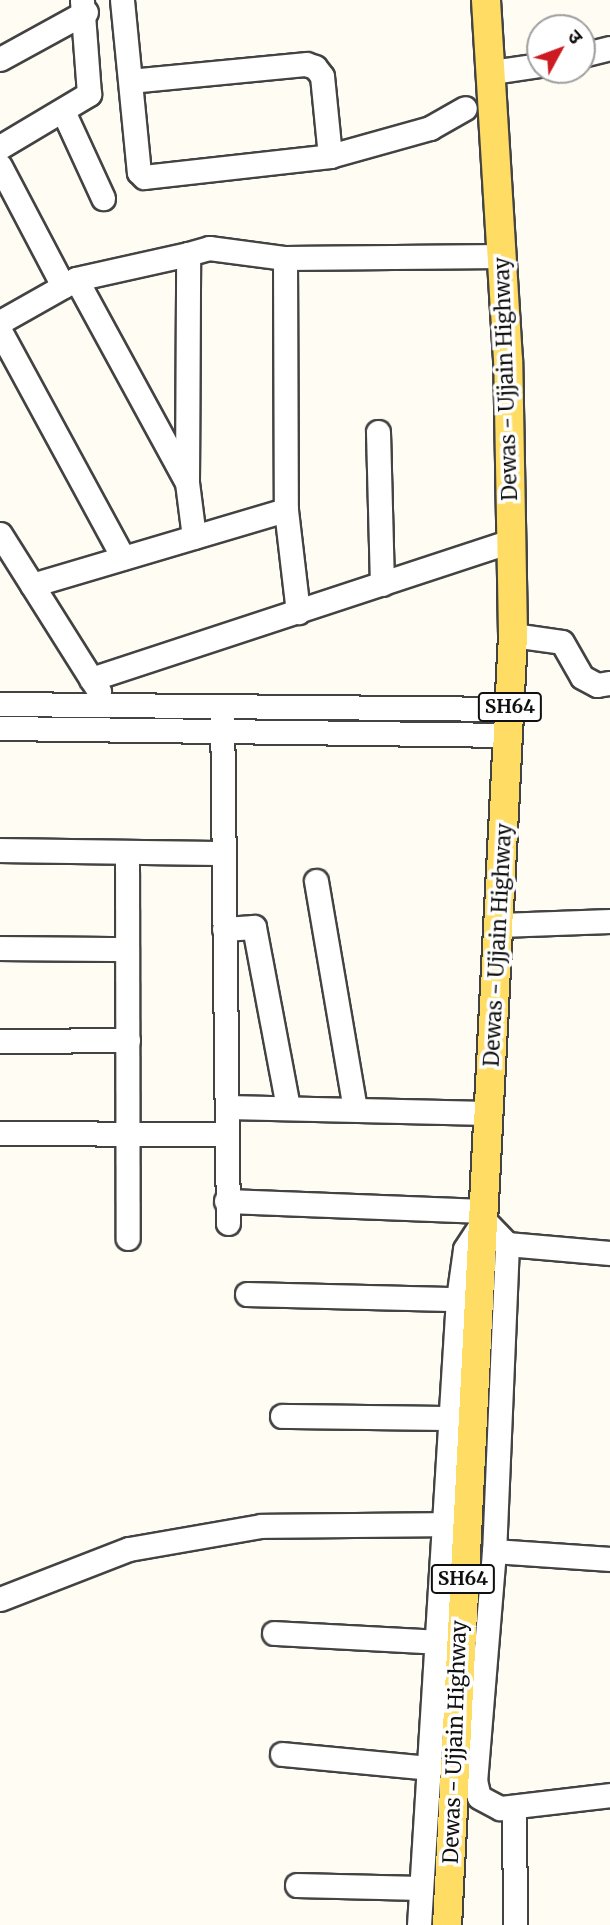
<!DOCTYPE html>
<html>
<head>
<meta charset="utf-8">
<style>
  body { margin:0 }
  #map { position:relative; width:610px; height:1925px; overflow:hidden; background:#fffdf3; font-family:Merriweather,"Noto Sans Devanagari",serif }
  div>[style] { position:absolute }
  .roads { filter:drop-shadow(2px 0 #434343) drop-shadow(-2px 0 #434343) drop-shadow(0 2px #434343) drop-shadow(0 -2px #434343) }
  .minor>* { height:23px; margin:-11.5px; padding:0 11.5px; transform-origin:11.5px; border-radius:11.5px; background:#fff }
  .major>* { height:28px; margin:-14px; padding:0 14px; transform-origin:14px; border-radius:14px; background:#ffdc63 }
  span { translate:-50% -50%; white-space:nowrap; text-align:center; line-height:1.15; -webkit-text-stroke:7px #fff; paint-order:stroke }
  .shield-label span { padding:2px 5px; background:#fff; border:2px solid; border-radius:5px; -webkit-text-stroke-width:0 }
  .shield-label { font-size:19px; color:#101010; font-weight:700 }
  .street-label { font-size:21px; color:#101010 }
  .north { position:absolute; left:526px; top:14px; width:70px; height:70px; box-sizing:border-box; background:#fff; border:2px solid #9f9f9f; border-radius:50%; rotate:49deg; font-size:19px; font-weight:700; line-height:28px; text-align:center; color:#101010 }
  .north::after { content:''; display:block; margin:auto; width:24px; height:32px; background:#cc1c21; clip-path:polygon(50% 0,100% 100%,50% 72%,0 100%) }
</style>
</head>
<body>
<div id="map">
  <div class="roads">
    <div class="minor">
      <i style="left:122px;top:0;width:173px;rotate:84.4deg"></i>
      <i style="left:139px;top:172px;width:7px;rotate:45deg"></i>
      <i style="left:144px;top:177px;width:187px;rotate:-6.4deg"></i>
      <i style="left:330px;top:156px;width:80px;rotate:-95.7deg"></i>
      <i style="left:322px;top:76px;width:11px;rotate:-128deg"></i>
      <i style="left:315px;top:67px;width:9px;rotate:-162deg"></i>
      <i style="left:306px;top:64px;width:176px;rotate:174.5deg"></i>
      <i style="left:582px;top:55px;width:29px;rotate:-14deg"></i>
      <i style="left:0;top:59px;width:98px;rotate:-28.7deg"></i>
      <i style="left:492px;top:72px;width:49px;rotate:-8.3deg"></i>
      <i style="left:63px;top:111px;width:96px;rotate:65.3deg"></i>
      <i style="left:0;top:147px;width:104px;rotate:-30.8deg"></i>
      <i style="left:89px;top:94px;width:94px;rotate:-94.3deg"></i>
      <i style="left:330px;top:156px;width:104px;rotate:-15.6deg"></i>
      <i style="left:430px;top:128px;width:40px;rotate:-29.7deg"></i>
      <i style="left:0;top:166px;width:136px;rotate:62.3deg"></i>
      <i style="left:285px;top:258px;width:252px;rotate:89.8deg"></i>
      <i style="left:286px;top:510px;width:103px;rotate:83.3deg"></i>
      <i style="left:76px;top:279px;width:115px;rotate:-12.6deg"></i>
      <i style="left:0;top:322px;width:87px;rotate:-29.5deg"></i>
      <i style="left:76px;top:279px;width:228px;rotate:61.4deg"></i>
      <i style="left:0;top:331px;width:258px;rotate:61.5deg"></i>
      <i style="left:378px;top:432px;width:152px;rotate:88.5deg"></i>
      <i style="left:0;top:534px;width:186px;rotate:57.8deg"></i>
      <i style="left:194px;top:537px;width:55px;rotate:-97.3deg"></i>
      <i style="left:187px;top:482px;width:228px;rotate:-89.7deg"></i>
      <i style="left:188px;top:254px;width:22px;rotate:-16deg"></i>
      <i style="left:209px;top:248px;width:77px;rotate:7.5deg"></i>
      <i style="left:285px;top:258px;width:217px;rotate:-0.5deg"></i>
      <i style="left:32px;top:585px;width:265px;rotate:-16.5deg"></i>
      <i style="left:513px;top:635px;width:49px;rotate:8.1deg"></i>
      <i style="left:562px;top:642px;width:40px;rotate:60.3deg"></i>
      <i style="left:582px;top:677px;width:17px;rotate:28deg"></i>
      <i style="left:597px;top:685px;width:13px;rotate:-9deg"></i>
      <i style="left:91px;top:679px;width:442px;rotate:-18.2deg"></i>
      <i style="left:0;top:704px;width:510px;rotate:0.56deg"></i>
      <i style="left:222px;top:706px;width:517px;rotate:89.34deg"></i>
      <i style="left:0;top:728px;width:509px;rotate:0.79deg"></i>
      <i style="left:0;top:850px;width:223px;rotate:0.8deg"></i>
      <i style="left:127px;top:852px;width:386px;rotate:89.9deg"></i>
      <i style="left:316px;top:881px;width:230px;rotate:80.3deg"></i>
      <i style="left:500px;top:925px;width:110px;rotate:-2.1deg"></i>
      <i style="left:224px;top:929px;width:30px;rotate:-4deg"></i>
      <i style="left:254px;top:927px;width:183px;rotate:79.3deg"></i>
      <i style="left:0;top:948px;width:127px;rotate:0.5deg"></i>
      <i style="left:0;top:1041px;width:128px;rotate:-0.4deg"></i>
      <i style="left:228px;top:1107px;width:259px;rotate:1.3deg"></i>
      <i style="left:0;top:1133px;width:226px;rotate:0.3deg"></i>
      <i style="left:226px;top:1201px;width:259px;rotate:2.2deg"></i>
      <i style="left:507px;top:1244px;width:103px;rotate:5deg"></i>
      <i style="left:247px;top:1294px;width:211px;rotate:1.4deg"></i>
      <i style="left:282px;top:1416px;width:171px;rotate:0.7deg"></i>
      <i style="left:494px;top:1551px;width:116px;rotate:3.9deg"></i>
      <i style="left:0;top:1599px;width:138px;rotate:-21.2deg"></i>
      <i style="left:129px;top:1549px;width:134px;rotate:-9.9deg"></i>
      <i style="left:261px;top:1526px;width:186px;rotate:-0.6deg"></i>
      <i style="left:274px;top:1633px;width:165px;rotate:3.1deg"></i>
      <i style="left:282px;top:1754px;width:149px;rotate:5.4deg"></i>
      <i style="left:514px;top:1809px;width:116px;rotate:89.5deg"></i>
      <i style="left:297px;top:1885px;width:123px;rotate:1.4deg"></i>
      <i style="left:419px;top:1925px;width:627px;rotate:-86.44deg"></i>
      <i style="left:458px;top:1299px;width:50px;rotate:-82deg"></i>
      <i style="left:465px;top:1249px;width:35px;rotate:-57deg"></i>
      <i style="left:484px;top:1220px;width:33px;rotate:46deg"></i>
      <i style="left:507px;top:1244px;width:307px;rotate:92.4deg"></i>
      <i style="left:494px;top:1551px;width:230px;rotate:94.7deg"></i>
      <i style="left:475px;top:1780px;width:17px;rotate:77deg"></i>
      <i style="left:479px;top:1797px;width:24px;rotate:28deg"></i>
      <i style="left:500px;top:1808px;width:111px;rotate:-6.7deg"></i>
    </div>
    <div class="major">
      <i style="left:447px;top:1925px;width:1292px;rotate:-87.07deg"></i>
      <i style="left:513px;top:635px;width:275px;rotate:-91deg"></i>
      <i style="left:508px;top:360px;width:361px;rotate:-93.5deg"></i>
    </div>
  </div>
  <div class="shield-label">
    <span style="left:510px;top:707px">SH64</span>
    <span style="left:463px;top:1579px">SH64</span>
  </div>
  <div class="street-label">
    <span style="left:506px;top:379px;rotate:-92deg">Dewas - Ujjain Highway</span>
    <span style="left:498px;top:945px;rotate:-87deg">Dewas - Ujjain Highway</span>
    <span style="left:455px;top:1742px;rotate:-88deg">Dewas - Ujjain Highway</span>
  </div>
  <div class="north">उ</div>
</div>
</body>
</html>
